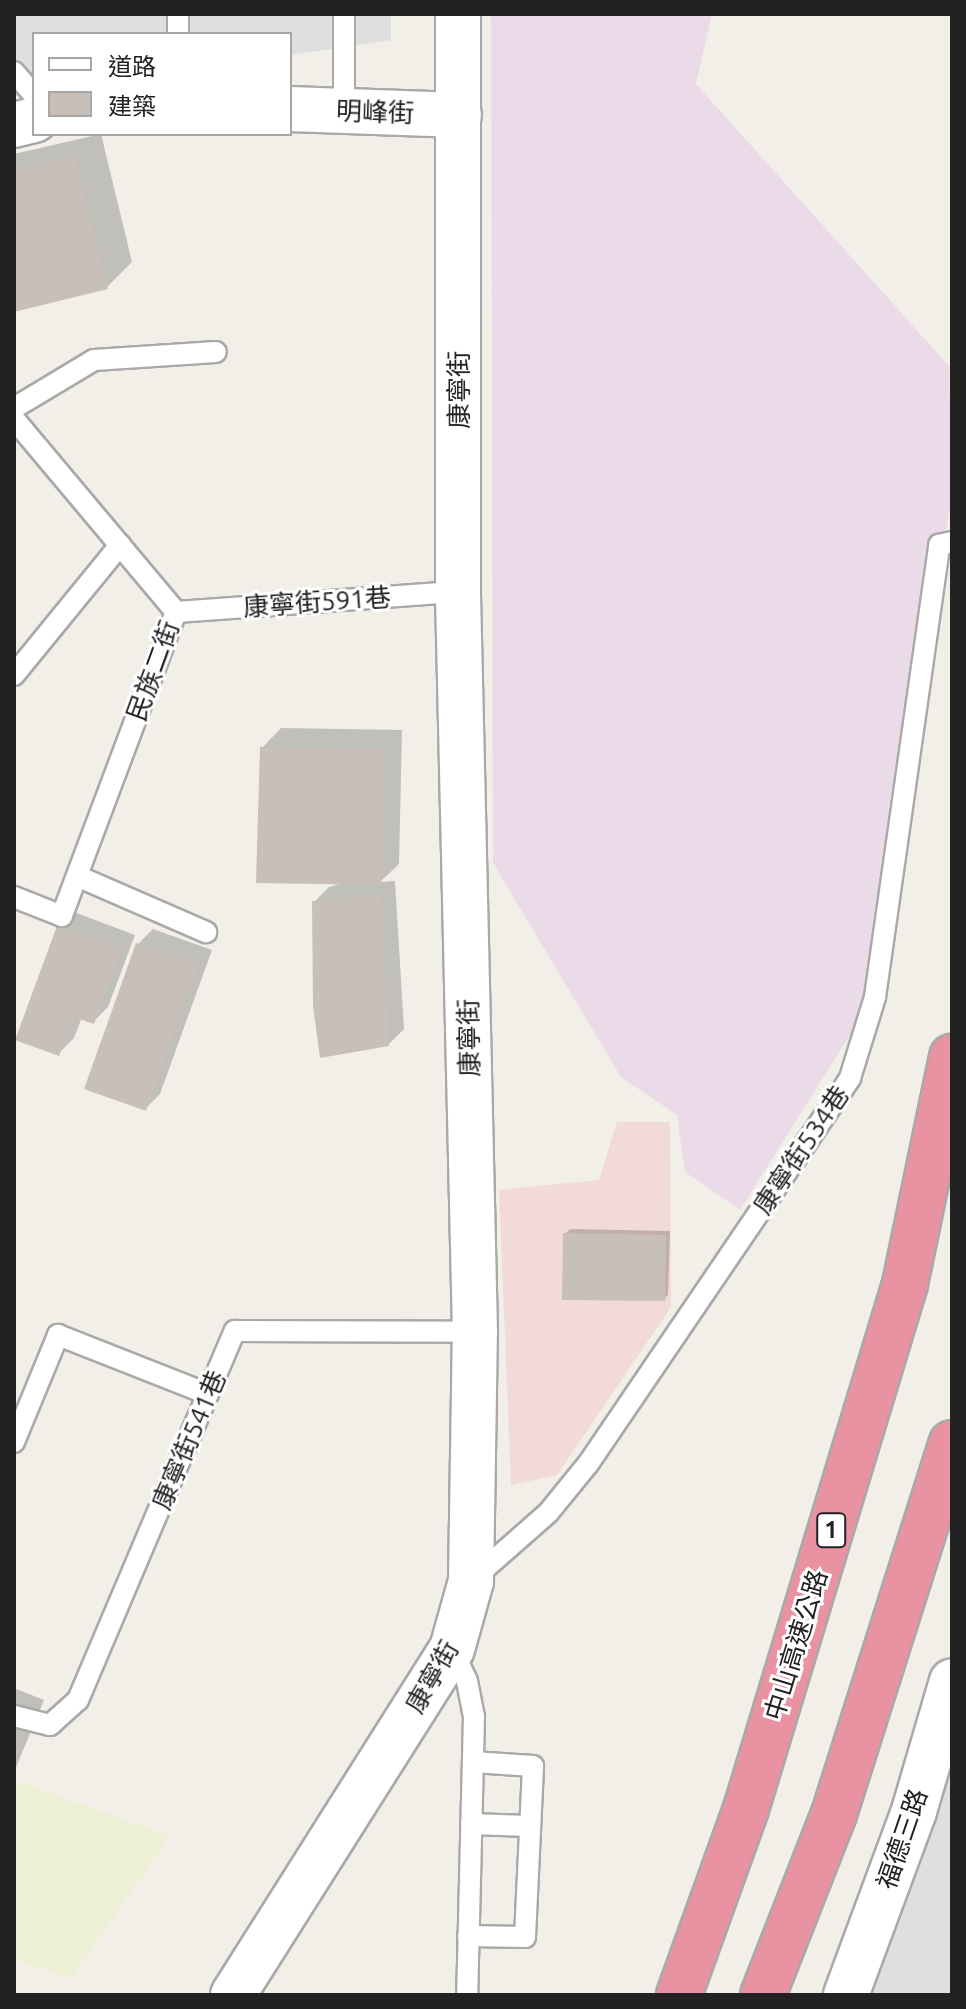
<!DOCTYPE html>
<html>
<head>
<meta charset="utf-8">
<style>
  body { margin:0 }
  #map { position:relative; width:966px; height:2009px; overflow:hidden; background:#f2efe9; font-family:Ubuntu,"Noto Sans TC",sans-serif }
  div>[style] { position:absolute }
  .residential>* { inset:0; background:#e0dfdf }
  .commercial>* { inset:0; background:#f2dad9 }
  .industrial>* { inset:0; background:#ebdbe8 }
  .farmland>* { inset:0; background:#eef0d5 }
  .shadow>* { inset:0; background:#0003 }
  .building>* { inset:0; background:#c7bfb8 }
  .roads { filter:drop-shadow(2px 0 #a9a9a9) drop-shadow(-2px 0 #a9a9a9) drop-shadow(0 2px #a9a9a9) drop-shadow(0 -2px #a9a9a9) }
  .service>* { height:20px; margin:-10px; padding:0 10px; transform-origin:10px; border-radius:10px; background:#fff }
  .tertiary>* { height:44px; margin:-22px; padding:0 22px; transform-origin:22px; border-radius:22px; background:#fff }
  .motorway>* { height:44px; margin:-22px; padding:0 22px; transform-origin:22px; border-radius:22px; background:#e892a2 }
  span { translate:-50% -50%; white-space:nowrap; text-align:center; line-height:1.15; -webkit-text-stroke:6px #fff; paint-order:stroke }
  .shield-label span { padding:2px 6px; background:#fff; border:2px solid; border-radius:6px; -webkit-text-stroke-width:0 }
  .shield-label { font-size:24px; color:#222; font-weight:700 }
  .street-label { font-size:26px; color:#222 }
  .frame { position:absolute; inset:0; border:16px solid #222; pointer-events:none }
  .legend { position:absolute; left:32px; top:32px; width:260px; height:104px; box-sizing:border-box; background:#fff; border:2px solid #a7a7a7; margin:0; padding:10px 14px; list-style:none; font-size:24px; color:#222 }
  .legend li { display:flex; align-items:center; gap:16px; height:40px }
  .legend b { width:40px; border:2px solid #a7a7a7 }
</style>
</head>
<body>
<div id="map">
  <div class="residential">
    <i style="clip-path:polygon(14px 14px,391px 14px,391px 40px,290px 55px,290px 34px,34px 34px,34px 93px,14px 96px)"></i>
    <i style="clip-path:polygon(952px 1705px,952px 1995px,855px 1995px)"></i>
  </div>
  <div class="commercial">
    <i style="clip-path:polygon(617px 1122px,670px 1122px,671px 1307px,557px 1475px,511px 1485px,499px 1190px,599px 1180px)"></i>
  </div>
  <div class="industrial">
    <i style="clip-path:polygon(491px 14px,712px 14px,696px 84px,949px 366px,952px 497px,860px 1019px,740px 1210px,685px 1172px,677px 1115px,621px 1077px,493px 863px)"></i>
  </div>
  <div class="farmland">
    <i style="clip-path:polygon(14px 1780px,170px 1836px,71px 1979px,14px 1959px)"></i>
  </div>
  <div class="shadow">
    <i style="clip-path:polygon(101px 134px,132px 262px,107px 287px,14px 310px,14px 154px)"></i>
    <i style="clip-path:polygon(281px 728px,402px 730px,399px 864px,380px 882px,395px 881px,404px 1029px,389px 1044px,314px 902px,329px 887px,347px 882px,262px 748px)"></i>
    <i style="clip-path:polygon(74px 912px,135px 935px,108px 1007px,93px 1022px,82px 1017px,74px 1038px,59px 1053px,59px 927px)"></i>
    <i style="clip-path:polygon(153px 929px,212px 950px,160px 1094px,145px 1109px,138px 944px)"></i>
    <i style="clip-path:polygon(570px 1229px,670px 1231px,668px 1295px,664px 1299px,565px 1234px)"></i>
    <i style="clip-path:polygon(14px 1688px,44px 1700px,14px 1772px)"></i>
  </div>
  <div class="building">
    <i style="clip-path:polygon(75px 157px,108px 289px,14px 312px,14px 172px)"></i>
    <i style="clip-path:polygon(260px 747px,384px 749px,381px 885px,256px 883px)"></i>
    <i style="clip-path:polygon(381px 895px,389px 1046px,320px 1058px,313px 1006px,312px 901px)"></i>
    <i style="clip-path:polygon(57px 926px,122px 949px,94px 1024px,74px 1017px,59px 1056px,15px 1040px)"></i>
    <i style="clip-path:polygon(136px 943px,198px 965px,146px 1111px,84px 1089px)"></i>
    <i style="clip-path:polygon(563px 1233px,666px 1235px,665px 1301px,562px 1300px)"></i>
  </div>
  <div class="roads">
    <div class="service">
      <i style="left:344px;top:14px;width:97px;rotate:90deg"></i>
      <i style="left:178px;top:34px;width:20px;rotate:-90deg"></i>
      <i style="left:14px;top:72px;width:30px;rotate:49deg"></i>
      <i style="left:14px;top:408px;width:93px;rotate:-31deg"></i>
      <i style="left:94px;top:360px;width:122px;rotate:-3.8deg"></i>
      <i style="left:14px;top:419px;width:252px;rotate:50deg"></i>
      <i style="left:176px;top:612px;width:325px;rotate:110.6deg"></i>
      <i style="left:62px;top:916px;width:52px;rotate:-158.4deg"></i>
      <i style="left:176px;top:612px;width:283px;rotate:-4.1deg"></i>
      <i style="left:14px;top:675px;width:168px;rotate:-50.8deg"></i>
      <i style="left:77px;top:876px;width:141px;rotate:23.5deg"></i>
      <i style="left:14px;top:1442px;width:116px;rotate:-67.6deg"></i>
      <i style="left:58px;top:1335px;width:161px;rotate:21.5deg"></i>
      <i style="left:474px;top:1578px;width:98px;rotate:-41.3deg"></i>
      <i style="left:548px;top:1513px;width:63px;rotate:-50.8deg"></i>
      <i style="left:588px;top:1464px;width:467px;rotate:-55.8deg"></i>
      <i style="left:850px;top:1078px;width:85px;rotate:-72.8deg"></i>
      <i style="left:875px;top:997px;width:457px;rotate:-81.9deg"></i>
      <i style="left:939px;top:545px;width:13px;rotate:-13deg"></i>
      <i style="left:452px;top:1649px;width:35px;rotate:65deg"></i>
      <i style="left:467px;top:1681px;width:36px;rotate:79deg"></i>
      <i style="left:474px;top:1716px;width:279px;rotate:91.4deg"></i>
      <i style="left:14px;top:1716px;width:37px;rotate:14deg"></i>
      <i style="left:50px;top:1725px;width:38px;rotate:-42deg"></i>
      <i style="left:78px;top:1700px;width:401px;rotate:-67deg"></i>
      <i style="left:235px;top:1331px;width:240px;rotate:0.2deg"></i>
      <i style="left:471px;top:1824px;width:58px;rotate:2deg"></i>
      <i style="left:468px;top:1936px;width:57px;rotate:1deg"></i>
      <i style="left:525px;top:1937px;width:171px;rotate:-87.3deg"></i>
      <i style="left:533px;top:1766px;width:60px;rotate:-176.2deg"></i>
    </div>
    <div class="tertiary">
      <i style="left:290px;top:109px;width:169px;rotate:2deg"></i>
      <i style="left:14px;top:125px;width:21px;rotate:-14deg"></i>
      <i style="left:233px;top:1995px;width:409px;rotate:-57.7deg"></i>
      <i style="left:452px;top:1649px;width:71px;rotate:-74.4deg"></i>
      <i style="left:471px;top:1581px;width:249px;rotate:-89.1deg"></i>
      <i style="left:475px;top:1332px;width:740px;rotate:-91.32deg"></i>
      <i style="left:458px;top:592px;width:578px;rotate:-90deg"></i>
      <i style="left:846px;top:1995px;width:196px;rotate:-69.7deg"></i>
      <i style="left:914px;top:1811px;width:135px;rotate:-73.7deg"></i>
    </div>
    <div class="motorway">
      <i style="left:679px;top:1995px;width:198px;rotate:-70.2deg"></i>
      <i style="left:746px;top:1809px;width:549px;rotate:-73.15deg"></i>
      <i style="left:905px;top:1284px;width:232px;rotate:-78.3deg"></i>
      <i style="left:763px;top:1995px;width:194px;rotate:-68.6deg"></i>
      <i style="left:834px;top:1814px;width:389px;rotate:-72.4deg"></i>
    </div>
  </div>
  <div class="shield-label">
    <span style="left:831px;top:1530px">1</span>
  </div>
  <div class="street-label">
    <span style="left:375px;top:112px;rotate:2deg">明峰街</span>
    <span style="left:459px;top:390px;rotate:-90deg">康寧街</span>
    <span style="left:317px;top:602px;rotate:-4deg">康寧街591巷</span>
    <span style="left:153px;top:671px;rotate:-70deg">民族二街</span>
    <span style="left:469px;top:1038px;rotate:-91deg">康寧街</span>
    <span style="left:801px;top:1150px;rotate:-56deg">康寧街534巷</span>
    <span style="left:189px;top:1440px;rotate:-67deg">康寧街541巷</span>
    <span style="left:796px;top:1645px;rotate:-73deg">中山高速公路</span>
    <span style="left:432px;top:1677px;rotate:-60deg">康寧街</span>
    <span style="left:902px;top:1839px;rotate:-71deg">福德三路</span>
  </div>
  <div class="frame"></div>
  <ul class="legend">
  <li><b style="height:10px;background:#fff"></b>道路</li>
  <li><b style="height:22px;background:#c7bfb8"></b>建築</li>
  </ul>
</div>
</body>
</html>
